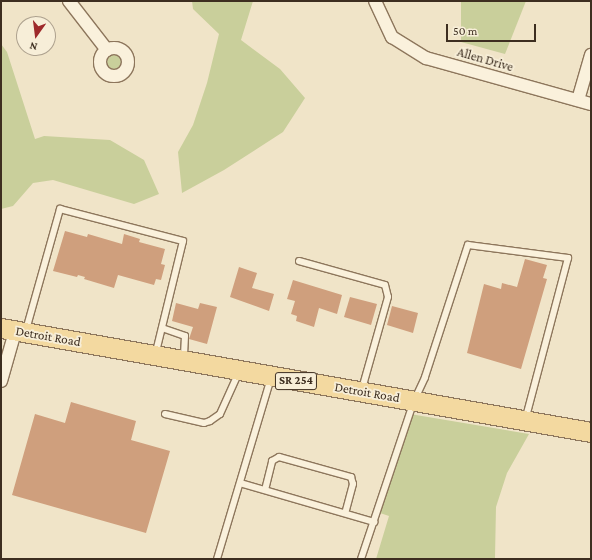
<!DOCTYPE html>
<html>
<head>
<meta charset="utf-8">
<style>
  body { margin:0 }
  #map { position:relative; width:592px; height:560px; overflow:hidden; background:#f0e4c8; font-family:"Crimson Pro",serif }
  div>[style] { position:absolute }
  .green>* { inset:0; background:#c9cf9b }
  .round { border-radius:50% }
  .building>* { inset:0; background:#cf9f7d }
  .roads { filter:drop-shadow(1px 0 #8d765c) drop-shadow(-1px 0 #8d765c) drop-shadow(0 1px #8d765c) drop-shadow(0 -1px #8d765c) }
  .service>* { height:6px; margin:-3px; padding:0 3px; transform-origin:3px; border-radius:3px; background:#faf1dc }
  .minor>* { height:12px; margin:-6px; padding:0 6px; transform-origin:6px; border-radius:6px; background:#faf1dc }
  .minor>.ring { margin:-6px; padding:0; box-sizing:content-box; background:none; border:12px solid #faf1dc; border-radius:50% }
  .primary>* { height:19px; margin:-9.5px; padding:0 9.5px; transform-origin:9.5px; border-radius:9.5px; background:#f3d9a0 }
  span { translate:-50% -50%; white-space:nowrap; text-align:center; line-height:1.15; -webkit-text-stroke:3.5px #f7eed8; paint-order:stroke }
  .shield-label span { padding:1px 3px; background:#f7eed8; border:1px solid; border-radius:3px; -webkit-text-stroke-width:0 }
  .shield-label { font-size:12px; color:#3d2e20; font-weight:700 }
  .street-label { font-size:13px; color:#3d2e20 }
  .frame { position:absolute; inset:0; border:2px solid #3d2e20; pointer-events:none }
  .north { position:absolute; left:16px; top:16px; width:40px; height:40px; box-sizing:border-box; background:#f7eed8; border:1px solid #ada18e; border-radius:50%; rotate:194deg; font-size:11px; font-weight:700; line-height:16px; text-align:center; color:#3d2e20 }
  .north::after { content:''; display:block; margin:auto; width:14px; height:18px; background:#9e2a2b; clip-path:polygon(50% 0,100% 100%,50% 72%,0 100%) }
  .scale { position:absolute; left:446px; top:24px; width:90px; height:18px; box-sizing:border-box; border:2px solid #3d2e20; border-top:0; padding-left:5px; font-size:12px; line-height:14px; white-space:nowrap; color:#3d2e20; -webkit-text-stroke:3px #f7eed8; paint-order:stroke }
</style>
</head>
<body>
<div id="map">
  <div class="green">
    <i style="clip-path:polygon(192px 1px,253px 1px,241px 40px,280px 69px,305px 98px,283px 132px,224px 170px,182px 193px,178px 152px,193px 125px,207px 83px,219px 34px,193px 9px)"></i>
    <i style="clip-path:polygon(461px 1px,526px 1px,505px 54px,461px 42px)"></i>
    <i style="clip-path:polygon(1px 44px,7px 52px,35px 139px,44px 136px,110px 140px,144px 160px,159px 194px,134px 204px,53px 180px,33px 183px,13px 206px,1px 209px)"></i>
    <i class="round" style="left:107px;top:55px;width:14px;height:14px"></i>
    <i style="clip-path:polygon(410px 414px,529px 434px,507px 473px,496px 507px,495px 558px,497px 559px,376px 559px,389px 516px,377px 512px)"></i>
  </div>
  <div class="building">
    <i style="clip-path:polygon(65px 231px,87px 237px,88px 234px,122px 244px,124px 234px,140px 239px,139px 242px,165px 249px,161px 264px,165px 265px,161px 280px,156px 279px,154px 285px,118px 275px,114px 288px,84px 279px,85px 277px,78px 275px,77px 277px,53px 271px)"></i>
    <i style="clip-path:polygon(525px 259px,547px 265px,543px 278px,547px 279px,521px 369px,467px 353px,484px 284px,501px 289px,502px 283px,517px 287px)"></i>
    <i style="clip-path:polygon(239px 267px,257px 273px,252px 288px,274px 294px,269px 311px,230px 297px)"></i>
    <i style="clip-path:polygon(293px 280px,342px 295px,337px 314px,319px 308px,314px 327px,296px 321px,297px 316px,291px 314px,295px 301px,287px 299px)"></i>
    <i style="clip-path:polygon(350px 297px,377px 304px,371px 325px,344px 317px)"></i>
    <i style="clip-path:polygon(176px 303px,198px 309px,200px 303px,217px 307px,207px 344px,189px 339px,193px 327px,172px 321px)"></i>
    <i style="clip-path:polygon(392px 306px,418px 313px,413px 333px,387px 325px)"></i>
    <i style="clip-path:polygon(71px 402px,136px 421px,131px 440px,170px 451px,146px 533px,12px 495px,35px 414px,65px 423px)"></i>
  </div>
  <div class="roads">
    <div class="service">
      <i style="left:299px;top:261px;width:89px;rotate:15.6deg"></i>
      <i style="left:385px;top:285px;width:12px;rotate:76deg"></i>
      <i style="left:388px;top:297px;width:96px;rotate:105.8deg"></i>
      <i style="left:162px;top:328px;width:24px;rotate:19deg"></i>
      <i style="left:185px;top:336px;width:22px;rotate:93deg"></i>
      <i style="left:26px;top:330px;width:126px;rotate:-74.3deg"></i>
      <i style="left:60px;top:209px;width:127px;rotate:14.6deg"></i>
      <i style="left:183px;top:241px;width:114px;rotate:103.7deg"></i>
      <i style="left:165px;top:414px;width:40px;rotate:13deg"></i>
      <i style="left:204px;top:423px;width:6px;rotate:-18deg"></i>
      <i style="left:210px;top:421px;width:12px;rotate:-35deg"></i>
      <i style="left:220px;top:414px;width:46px;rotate:-65.7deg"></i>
      <i style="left:240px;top:483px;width:140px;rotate:16.2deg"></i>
      <i style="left:265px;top:490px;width:30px;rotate:-76deg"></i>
      <i style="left:272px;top:461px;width:8px;rotate:-30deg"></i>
      <i style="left:279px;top:457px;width:75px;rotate:15.5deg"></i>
      <i style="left:351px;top:477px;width:7px;rotate:74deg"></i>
      <i style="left:353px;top:484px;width:30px;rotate:105deg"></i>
      <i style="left:217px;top:559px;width:189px;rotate:-73.4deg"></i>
      <i style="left:361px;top:559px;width:167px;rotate:-71.5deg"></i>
      <i style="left:414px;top:401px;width:26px;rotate:-65deg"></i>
      <i style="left:425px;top:377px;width:139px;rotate:-72deg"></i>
      <i style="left:468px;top:245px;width:101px;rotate:7.4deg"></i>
      <i style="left:568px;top:258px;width:164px;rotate:104.8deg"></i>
    </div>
    <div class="minor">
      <i style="left:69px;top:1px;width:62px;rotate:52.2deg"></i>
      <i style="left:375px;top:1px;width:40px;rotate:65deg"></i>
      <i style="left:392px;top:37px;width:40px;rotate:32deg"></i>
      <i style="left:426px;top:58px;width:171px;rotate:15.6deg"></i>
      <i class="ring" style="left:100px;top:48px;width:16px;height:16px"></i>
      <i style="left:578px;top:100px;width:47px;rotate:-73.9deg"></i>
      <i style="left:1px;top:381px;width:51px;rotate:-74.1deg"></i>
    </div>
    <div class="primary">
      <i style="left:1px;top:328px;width:599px;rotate:10deg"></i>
    </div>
  </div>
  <div class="shield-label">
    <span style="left:296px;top:381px">SR 254</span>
  </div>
  <div class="street-label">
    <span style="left:485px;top:60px;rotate:16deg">Allen Drive</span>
    <span style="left:48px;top:337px;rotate:10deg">Detroit Road</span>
    <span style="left:367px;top:393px;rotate:10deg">Detroit Road</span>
  </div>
  <div class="frame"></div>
  <div class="north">N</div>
  <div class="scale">50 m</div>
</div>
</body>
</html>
